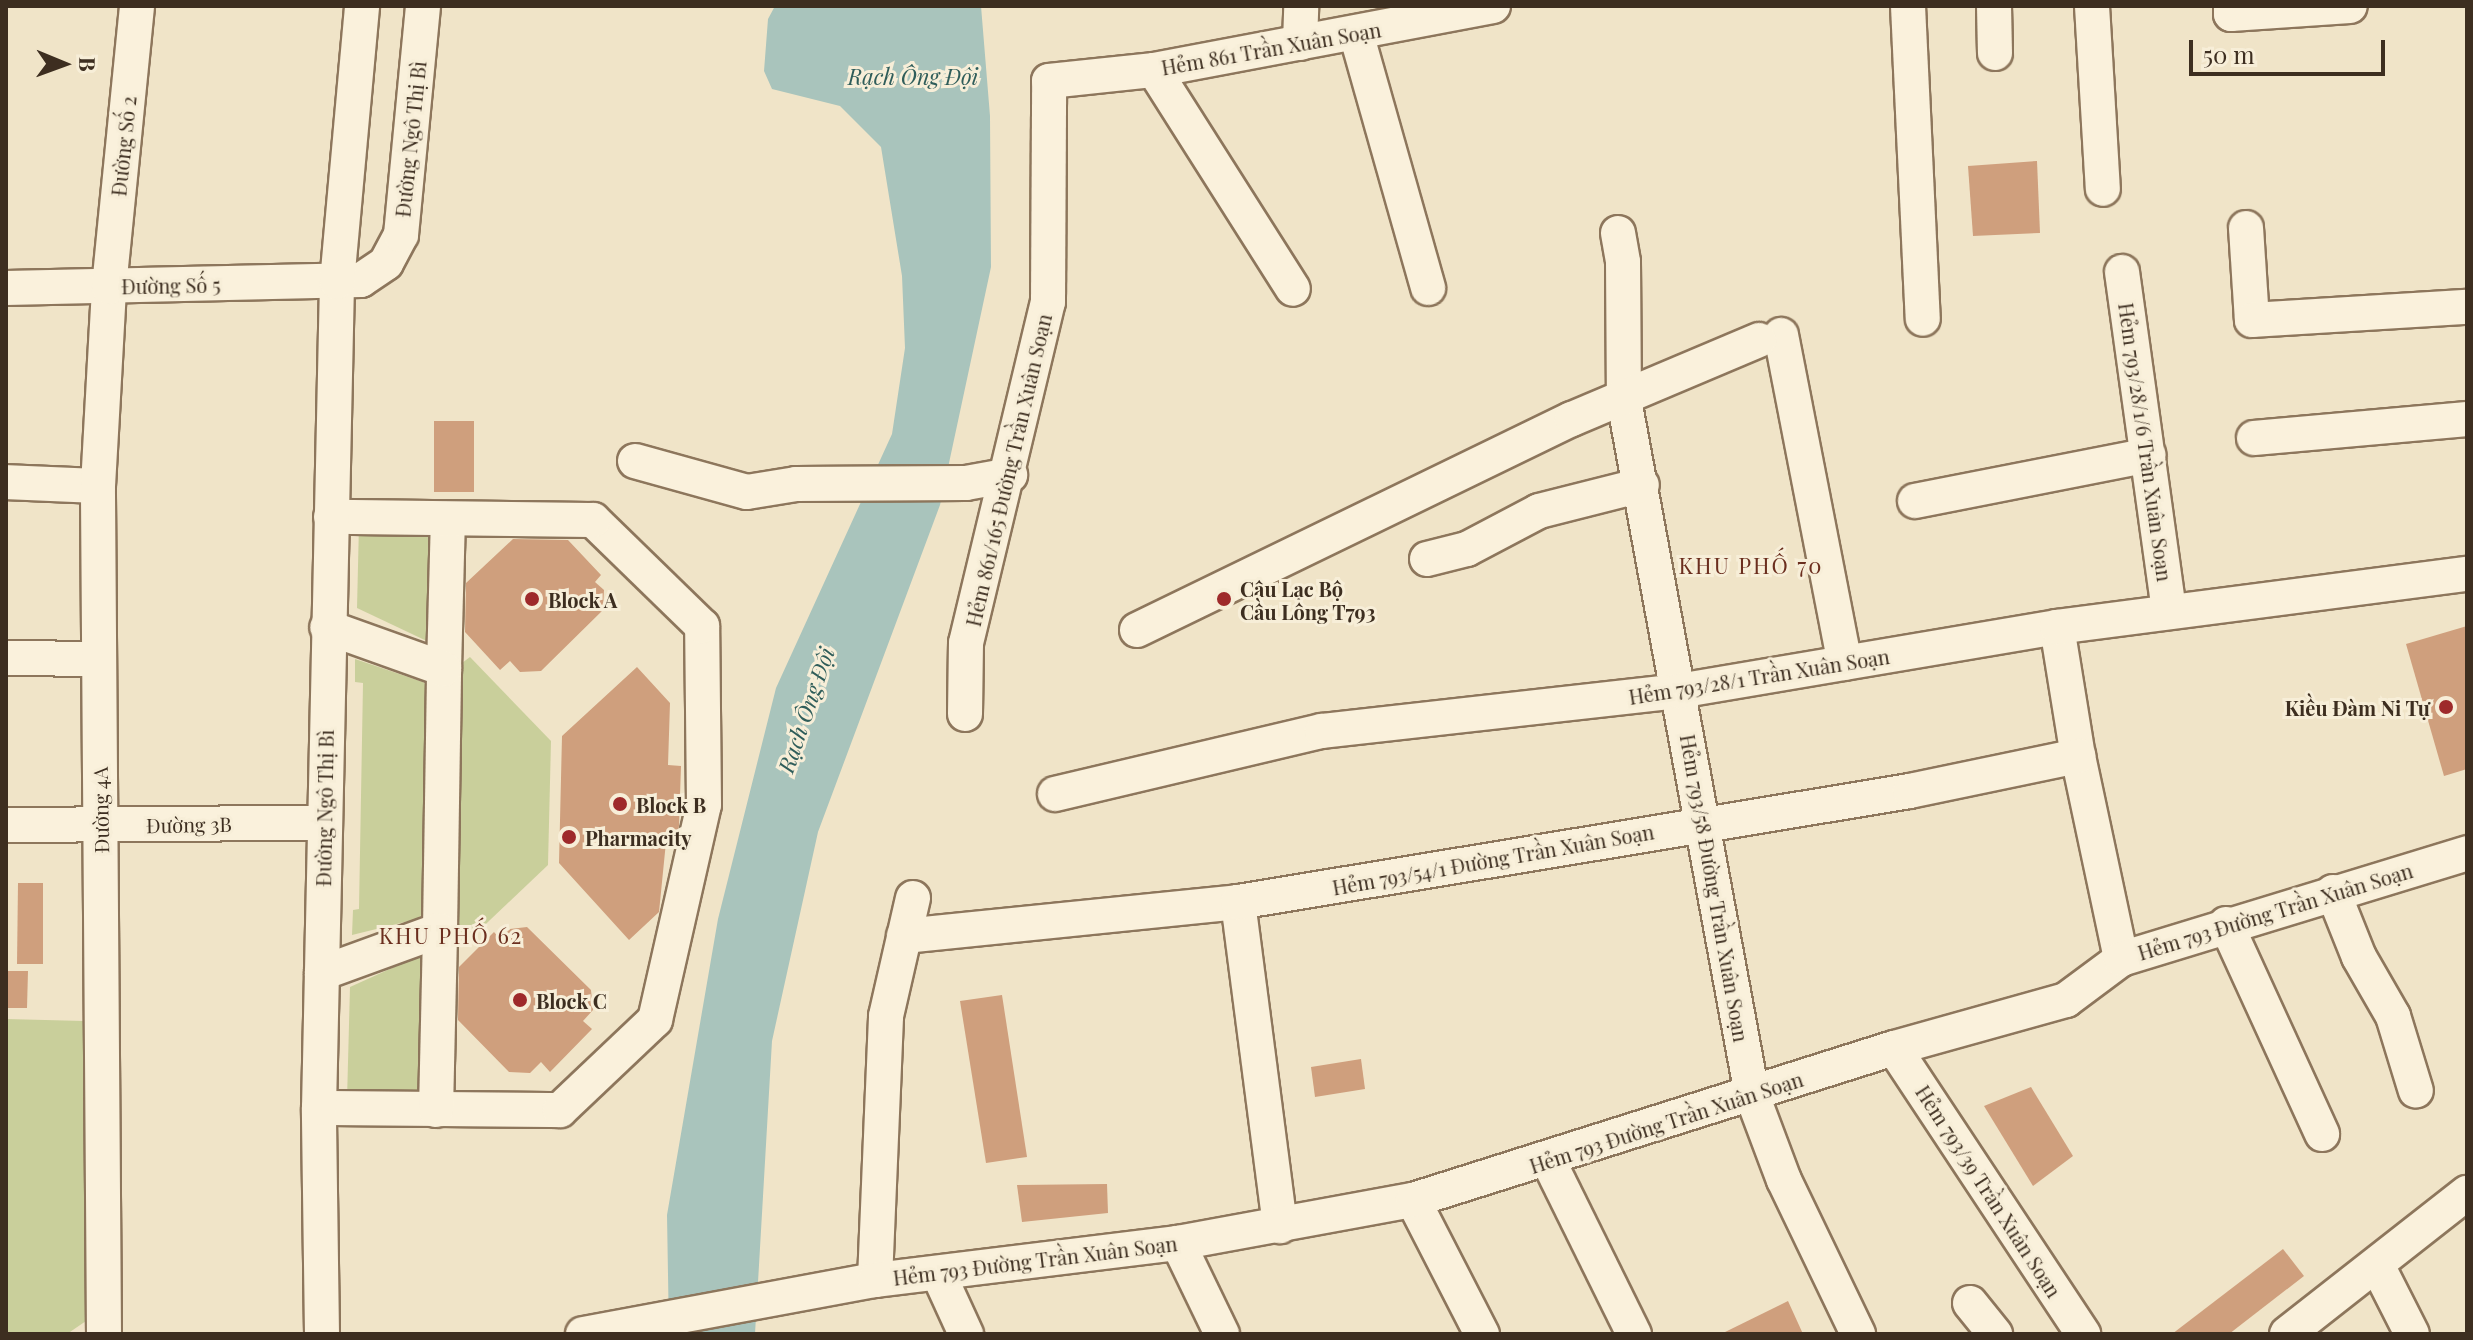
<!DOCTYPE html>
<html>
<head>
<meta charset="utf-8">
<style>
  body { margin:0 }
  #map { position:relative; width:2473px; height:1340px; overflow:hidden; background:#f0e4c8; font-family:"Playfair Display",serif }
  div>[style] { position:absolute }
  .green>* { inset:0; background:#c9cf9b }
  .water>* { inset:0; background:#a9c4bc }
  .building>* { inset:0; background:#cf9f7d }
  .roads { filter:drop-shadow(2px 0 #8d765c) drop-shadow(-2px 0 #8d765c) drop-shadow(0 2px #8d765c) drop-shadow(0 -2px #8d765c) }
  .minor>* { height:34px; margin:-17px; padding:0 17px; transform-origin:17px; border-radius:17px; background:#faf1dc }
  .dots>* { width:22px; height:22px; translate:-50% -50%; box-sizing:border-box; border:4px solid #f7eed8; border-radius:50% }
  span { translate:-50% -50%; white-space:nowrap; text-align:center; line-height:1.15; -webkit-text-stroke:6px #f7eed8; paint-order:stroke }
  .street-label { font-size:20px; color:#3d2e20 }
  .poi-label { font-size:20px; color:#3d2e20; font-weight:700 }
  .left { translate:0 -50%; text-align:left }
  .right { translate:-100% -50%; text-align:right }
  .water-label { font-size:22px; color:#2f5d5a; font-style:italic }
  .neighbourhood-label { font-size:22px; color:#6b2e1e; letter-spacing:2px }
  .frame { position:absolute; inset:0; border:8px solid #3d2e20; pointer-events:none }
  .north { position:absolute; left:24px; top:24px; width:80px; height:80px; -webkit-text-stroke:6px #f7eed8; paint-order:stroke; rotate:91deg; font-size:22px; font-weight:700; line-height:32px; text-align:center; color:#3d2e20 }
  .north::after { content:''; display:block; margin:auto; width:28px; height:36px; background:#3d2e20; clip-path:polygon(50% 0,100% 100%,50% 72%,0 100%) }
  .scale { position:absolute; left:2189px; top:40px; width:196px; height:36px; box-sizing:border-box; border:4px solid #3d2e20; border-top:0; padding-left:10px; font-size:24px; line-height:28px; white-space:nowrap; color:#3d2e20; -webkit-text-stroke:6px #f7eed8; paint-order:stroke }
</style>
</head>
<body>
<div id="map">
  <div class="green">
    <i style="clip-path:polygon(359px 524px,433px 528px,431px 643px,357px 608px)"></i>
    <i style="clip-path:polygon(470px 657px,551px 741px,548px 865px,469px 940px,450px 921px,454px 669px)"></i>
    <i style="clip-path:polygon(355px 659px,423px 682px,432px 690px,426px 911px,417px 919px,352px 935px,353px 910px,359px 909px,363px 683px,355px 682px)"></i>
    <i style="clip-path:polygon(423px 954px,424px 1093px,347px 1100px,350px 987px)"></i>
    <i style="clip-path:polygon(6px 1019px,84px 1021px,86px 1321px,67px 1334px,6px 1334px)"></i>
  </div>
  <div class="water">
    <i style="clip-path:polygon(775px 6px,981px 6px,990px 116px,991px 267px,940px 505px,818px 832px,772px 1041px,755px 1334px,669px 1334px,667px 1215px,718px 919px,776px 688px,892px 434px,905px 348px,902px 276px,881px 147px,840px 106px,772px 89px,764px 71px,768px 19px)"></i>
  </div>
  <div class="building">
    <i style="clip-path:polygon(2037px 161px,2040px 233px,1973px 236px,1968px 166px)"></i>
    <i style="clip-path:polygon(434px 421px,474px 421px,474px 492px,434px 492px)"></i>
    <i style="clip-path:polygon(513px 539px,568px 540px,601px 575px,595px 582px,604px 590px,603px 610px,541px 671px,520px 672px,510px 661px,500px 670px,465px 632px,466px 583px)"></i>
    <i style="clip-path:polygon(2467px 626px,2467px 769px,2444px 776px,2406px 644px)"></i>
    <i style="clip-path:polygon(637px 667px,670px 703px,668px 765px,681px 766px,679px 826px,675px 843px,666px 842px,659px 912px,629px 940px,559px 863px,562px 736px)"></i>
    <i style="clip-path:polygon(18px 883px,43px 883px,43px 964px,17px 964px)"></i>
    <i style="clip-path:polygon(527px 927px,591px 990px,593px 1010px,583px 1021px,592px 1029px,550px 1072px,541px 1062px,530px 1073px,509px 1072px,458px 1020px,459px 967px,494px 932px,500px 939px,510px 929px)"></i>
    <i style="clip-path:polygon(6px 971px,28px 971px,27px 1008px,6px 1008px)"></i>
    <i style="clip-path:polygon(1002px 995px,1027px 1157px,986px 1163px,960px 1001px)"></i>
    <i style="clip-path:polygon(1361px 1059px,1365px 1089px,1315px 1097px,1311px 1067px)"></i>
    <i style="clip-path:polygon(2031px 1087px,2073px 1156px,2033px 1186px,1984px 1106px)"></i>
    <i style="clip-path:polygon(1107px 1184px,1108px 1213px,1022px 1222px,1017px 1185px)"></i>
    <i style="clip-path:polygon(2283px 1249px,2304px 1276px,2229px 1334px,2172px 1334px)"></i>
    <i style="clip-path:polygon(1788px 1301px,1803px 1334px,1721px 1334px)"></i>
  </div>
  <div class="roads">
    <div class="minor">
      <i style="left:1908px;top:6px;width:313px;rotate:87.3deg"></i>
      <i style="left:1994px;top:6px;width:47px;rotate:88.8deg"></i>
      <i style="left:2092px;top:6px;width:183px;rotate:86.6deg"></i>
      <i style="left:2231px;top:6px;width:8px;rotate:90deg"></i>
      <i style="left:2231px;top:14px;width:119px;rotate:-3.8deg"></i>
      <i style="left:1356px;top:33px;width:265px;rotate:74.2deg"></i>
      <i style="left:1300px;top:43px;width:37px;rotate:-88deg"></i>
      <i style="left:1154px;top:70px;width:259px;rotate:57.6deg"></i>
      <i style="left:2246px;top:228px;width:92px;rotate:86.3deg"></i>
      <i style="left:2252px;top:320px;width:215px;rotate:-3.5deg"></i>
      <i style="left:1618px;top:233px;width:29px;rotate:80deg"></i>
      <i style="left:1623px;top:262px;width:138px;rotate:89.6deg"></i>
      <i style="left:1624px;top:400px;width:707px;rotate:79.56deg"></i>
      <i style="left:1752px;top:1095px;width:91px;rotate:69.4deg"></i>
      <i style="left:1784px;top:1180px;width:171px;rotate:64.3deg"></i>
      <i style="left:2122px;top:272px;width:343px;rotate:82.1deg"></i>
      <i style="left:6px;top:288px;width:355px;rotate:-1.3deg"></i>
      <i style="left:361px;top:280px;width:30px;rotate:-34deg"></i>
      <i style="left:386px;top:263px;width:32px;rotate:-62deg"></i>
      <i style="left:401px;top:235px;width:230px;rotate:-84.5deg"></i>
      <i style="left:1781px;top:335px;width:334px;rotate:79deg"></i>
      <i style="left:2254px;top:438px;width:214px;rotate:-5.1deg"></i>
      <i style="left:635px;top:461px;width:116px;rotate:15.5deg"></i>
      <i style="left:747px;top:492px;width:50px;rotate:-9.3deg"></i>
      <i style="left:796px;top:484px;width:170px;rotate:-0.3deg"></i>
      <i style="left:966px;top:483px;width:45px;rotate:-10.3deg"></i>
      <i style="left:6px;top:482px;width:92px;rotate:2.5deg"></i>
      <i style="left:1915px;top:501px;width:238px;rotate:-11.1deg"></i>
      <i style="left:1427px;top:559px;width:41px;rotate:-14deg"></i>
      <i style="left:1467px;top:549px;width:81px;rotate:-27.8deg"></i>
      <i style="left:1539px;top:511px;width:106px;rotate:-14.2deg"></i>
      <i style="left:2057px;top:627px;width:131px;rotate:80.8deg"></i>
      <i style="left:2078px;top:756px;width:208px;rotate:78deg"></i>
      <i style="left:1137px;top:630px;width:483px;rotate:-25.9deg"></i>
      <i style="left:1572px;top:419px;width:203px;rotate:-22.9deg"></i>
      <i style="left:6px;top:658px;width:90px;rotate:0.6deg"></i>
      <i style="left:444px;top:669px;width:150px;rotate:-88.5deg"></i>
      <i style="left:965px;top:714px;width:71px;rotate:-89.2deg"></i>
      <i style="left:966px;top:643px;width:351px;rotate:-76.5deg"></i>
      <i style="left:1048px;top:302px;width:221px;rotate:-89.7deg"></i>
      <i style="left:1049px;top:81px;width:106px;rotate:-6deg"></i>
      <i style="left:1154px;top:70px;width:345px;rotate:-10.7deg"></i>
      <i style="left:1055px;top:794px;width:274px;rotate:-13.3deg"></i>
      <i style="left:1322px;top:731px;width:359px;rotate:-6.4deg"></i>
      <i style="left:1679px;top:691px;width:383px;rotate:-9.6deg"></i>
      <i style="left:2057px;top:627px;width:413px;rotate:-7.4deg"></i>
      <i style="left:6px;top:825px;width:318px;rotate:-0.4deg"></i>
      <i style="left:2333px;top:892px;width:70px;rotate:68.2deg"></i>
      <i style="left:2359px;top:957px;width:68px;rotate:60deg"></i>
      <i style="left:2393px;top:1016px;width:78px;rotate:73deg"></i>
      <i style="left:1238px;top:902px;width:327px;rotate:82.6deg"></i>
      <i style="left:2226px;top:924px;width:231px;rotate:65.4deg"></i>
      <i style="left:904px;top:936px;width:336px;rotate:-5.8deg"></i>
      <i style="left:1238px;top:902px;width:681px;rotate:-9.38deg"></i>
      <i style="left:1910px;top:791px;width:172px;rotate:-11.8deg"></i>
      <i style="left:322px;top:973px;width:126px;rotate:-20deg"></i>
      <i style="left:440px;top:930px;width:261px;rotate:-89.1deg"></i>
      <i style="left:444px;top:669px;width:124px;rotate:-160.3deg"></i>
      <i style="left:1894px;top:1048px;width:343px;rotate:56.5deg"></i>
      <i style="left:319px;top:1108px;width:241px;rotate:0.5deg"></i>
      <i style="left:560px;top:1110px;width:131px;rotate:-43.5deg"></i>
      <i style="left:655px;top:1020px;width:221px;rotate:-77.2deg"></i>
      <i style="left:704px;top:805px;width:179px;rotate:-90.6deg"></i>
      <i style="left:702px;top:626px;width:152px;rotate:-135.8deg"></i>
      <i style="left:593px;top:520px;width:262px;rotate:-179.3deg"></i>
      <i style="left:436px;top:1110px;width:180px;rotate:-88.7deg"></i>
      <i style="left:1548px;top:1160px;width:194px;rotate:63.7deg"></i>
      <i style="left:1413px;top:1200px;width:151px;rotate:62.8deg"></i>
      <i style="left:1178px;top:1243px;width:101px;rotate:64.2deg"></i>
      <i style="left:2377px;top:1265px;width:77px;rotate:63.1deg"></i>
      <i style="left:939px;top:1275px;width:65px;rotate:65.4deg"></i>
      <i style="left:875px;top:1280px;width:264px;rotate:-87.6deg"></i>
      <i style="left:886px;top:1016px;width:121px;rotate:-77.1deg"></i>
      <i style="left:1970px;top:1303px;width:40px;rotate:51deg"></i>
      <i style="left:104px;top:1334px;width:848px;rotate:-90.41deg"></i>
      <i style="left:98px;top:486px;width:199px;rotate:-86.8deg"></i>
      <i style="left:109px;top:287px;width:282px;rotate:-84.3deg"></i>
      <i style="left:322px;top:1334px;width:226px;rotate:-90.8deg"></i>
      <i style="left:319px;top:1108px;width:826px;rotate:-88.75deg"></i>
      <i style="left:337px;top:282px;width:277px;rotate:-84.8deg"></i>
      <i style="left:583px;top:1334px;width:297px;rotate:-10.5deg"></i>
      <i style="left:875px;top:1280px;width:305px;rotate:-7deg"></i>
      <i style="left:1178px;top:1243px;width:239px;rotate:-10.4deg"></i>
      <i style="left:1413px;top:1200px;width:504px;rotate:-17.54deg"></i>
      <i style="left:1894px;top:1048px;width:179px;rotate:-15.6deg"></i>
      <i style="left:2066px;top:1000px;width:69px;rotate:-36.7deg"></i>
      <i style="left:2121px;top:959px;width:362px;rotate:-17deg"></i>
      <i style="left:2287px;top:1334px;width:229px;rotate:-38.1deg"></i>
    </div>
  </div>
  <div class="dots">
    <i style="left:532px;top:599px;background:#9e2a2b"></i>
    <i style="left:1224px;top:599px;background:#9e2a2b"></i>
    <i style="left:2446px;top:707px;background:#9e2a2b"></i>
    <i style="left:620px;top:804px;background:#9e2a2b"></i>
    <i style="left:569px;top:837px;background:#9e2a2b"></i>
    <i style="left:520px;top:1000px;background:#9e2a2b"></i>
  </div>
  <div class="street-label">
    <span style="left:1271px;top:48px;rotate:-10deg">Hẻm 861 Trần Xuân Soạn</span>
    <span style="left:410px;top:139px;rotate:-84deg">Đường Ngô Thị Bì</span>
    <span style="left:123px;top:146px;rotate:-84deg">Đường Số 2</span>
    <span style="left:171px;top:285px;rotate:-1deg">Đường Số 5</span>
    <span style="left:2146px;top:442px;rotate:82deg">Hẻm 793/28/1/6 Trần Xuân Soạn</span>
    <span style="left:1008px;top:470px;rotate:-77deg">Hẻm 861/165 Đường Trần Xuân Soạn</span>
    <span style="left:1759px;top:676px;rotate:-9deg">Hẻm 793/28/1 Trần Xuân Soạn</span>
    <span style="left:324px;top:808px;rotate:-89deg">Đường Ngô Thị Bì</span>
    <span style="left:100px;top:810px;rotate:-91deg">Đường 4A</span>
    <span style="left:189px;top:824px;rotate:-1deg">Đường 3B</span>
    <span style="left:1493px;top:859px;rotate:-10deg">Hẻm 793/54/1 Đường Trần Xuân Soạn</span>
    <span style="left:1715px;top:888px;rotate:80deg">Hẻm 793/58 Đường Trần Xuân Soạn</span>
    <span style="left:2275px;top:911px;rotate:-17deg">Hẻm 793 Đường Trần Xuân Soạn</span>
    <span style="left:1666px;top:1122px;rotate:-18deg">Hẻm 793 Đường Trần Xuân Soạn</span>
    <span style="left:1989px;top:1191px;rotate:57deg">Hẻm 793/39 Trần Xuân Soạn</span>
    <span style="left:1035px;top:1260px;rotate:-7deg">Hẻm 793 Đường Trần Xuân Soạn</span>
  </div>
  <div class="poi-label">
    <span class="left" style="left:1240px;top:600px">Câu Lạc Bộ<br>Cầu Lông T793</span>
    <span class="left" style="left:548px;top:599px">Block A</span>
    <span class="right" style="left:2430px;top:707px">Kiều Đàm Ni Tự</span>
    <span class="left" style="left:636px;top:804px">Block B</span>
    <span class="left" style="left:585px;top:837px">Pharmacity</span>
    <span class="left" style="left:536px;top:1000px">Block C</span>
  </div>
  <div class="water-label">
    <span style="left:913px;top:77px">Rạch Ông Đội</span>
    <span style="left:806px;top:710px;rotate:-71deg">Rạch Ông Đội</span>
  </div>
  <div class="neighbourhood-label">
    <span style="left:1751px;top:566px">KHU PHỐ 70</span>
    <span style="left:451px;top:936px">KHU PHỐ 62</span>
  </div>
  <div class="frame"></div>
  <div class="north">B</div>
  <div class="scale">50 m</div>
</div>
</body>
</html>
